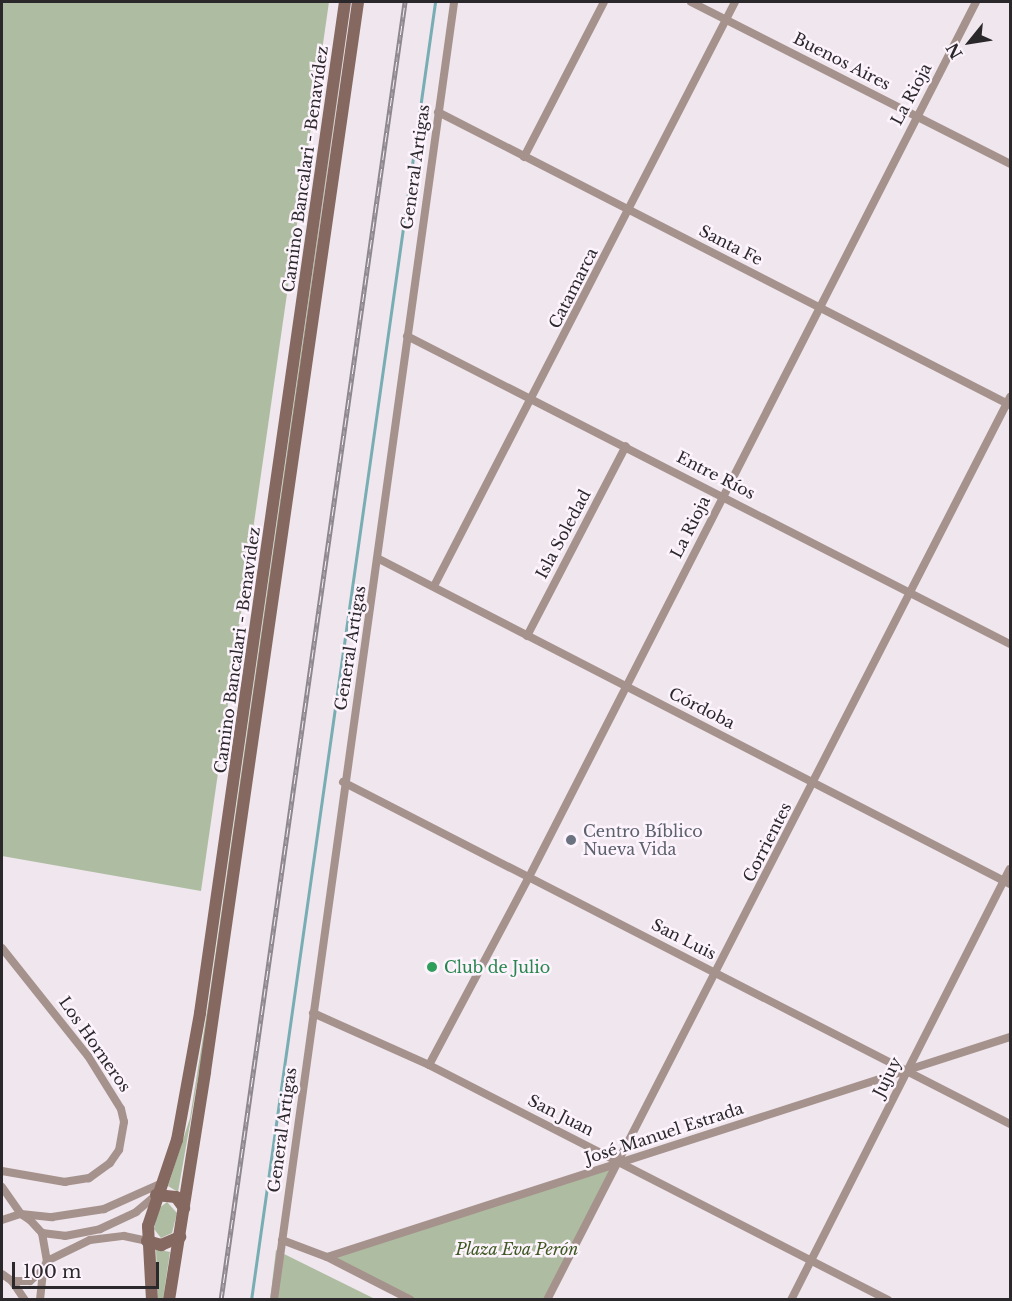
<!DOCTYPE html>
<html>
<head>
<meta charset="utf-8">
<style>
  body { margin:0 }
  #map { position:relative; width:1012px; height:1301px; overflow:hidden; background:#efe6ee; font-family:"Libre Baskerville",serif }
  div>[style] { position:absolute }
  .green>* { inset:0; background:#aebda1 }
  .stream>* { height:3px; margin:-1.5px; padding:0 1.5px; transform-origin:1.5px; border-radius:1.5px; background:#77adb3 }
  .minor>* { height:8px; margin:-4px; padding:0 4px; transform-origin:4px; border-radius:4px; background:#a6928c }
  .secondary>* { height:12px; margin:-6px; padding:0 6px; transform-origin:6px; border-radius:6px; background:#856860 }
  .rail>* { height:5px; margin-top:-2.5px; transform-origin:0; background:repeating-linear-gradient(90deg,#fcf3fc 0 9px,#8e888e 0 18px); box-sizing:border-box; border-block:2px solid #8e888e }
  .dots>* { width:16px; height:16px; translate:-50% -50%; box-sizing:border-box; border:3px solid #fcf3fc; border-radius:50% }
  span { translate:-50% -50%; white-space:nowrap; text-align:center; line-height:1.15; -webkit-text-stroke:5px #fcf3fc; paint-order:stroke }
  .street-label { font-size:16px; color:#2b282b }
  .worship-label { font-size:16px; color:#5b616d }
  .left { translate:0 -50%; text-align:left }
  .leisure-label { font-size:16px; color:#27864d }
  .park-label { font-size:16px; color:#3d5820; font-style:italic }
  .frame { position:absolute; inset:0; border:3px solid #2b282b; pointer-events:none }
  .north { position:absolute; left:940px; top:12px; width:60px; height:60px; -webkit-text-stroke:4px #fcf3fc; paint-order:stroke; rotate:240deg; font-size:16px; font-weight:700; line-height:24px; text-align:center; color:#2b282b }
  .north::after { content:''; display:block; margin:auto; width:21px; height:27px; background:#2b282b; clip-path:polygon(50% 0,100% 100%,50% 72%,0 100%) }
  .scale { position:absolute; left:12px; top:1262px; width:147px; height:27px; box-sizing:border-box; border:3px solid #2b282b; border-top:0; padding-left:8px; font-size:18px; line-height:21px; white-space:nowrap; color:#2b282b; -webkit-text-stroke:4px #fcf3fc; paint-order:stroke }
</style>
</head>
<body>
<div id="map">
  <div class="green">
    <i style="clip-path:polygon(2px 2px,329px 2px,201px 891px,2px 856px)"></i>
    <i style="clip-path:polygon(351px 2px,212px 999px,178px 1192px,168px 1186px,190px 1118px,209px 999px)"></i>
    <i style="clip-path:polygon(620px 1162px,547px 1299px,411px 1299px,327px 1257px)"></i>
    <i style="clip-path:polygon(167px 1202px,177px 1213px,172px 1233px,161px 1238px,154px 1229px,158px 1209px)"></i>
    <i style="clip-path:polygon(156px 1249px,170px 1252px,163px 1299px,158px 1299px)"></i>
    <i style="clip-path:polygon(276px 1250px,375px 1299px,270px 1300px)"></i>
  </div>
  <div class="stream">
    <i style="left:251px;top:1300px;width:1311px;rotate:-81.93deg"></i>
  </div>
  <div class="minor">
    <i style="left:691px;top:2px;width:358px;rotate:26.9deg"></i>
    <i style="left:438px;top:112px;width:643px;rotate:27.12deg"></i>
    <i style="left:524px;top:157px;width:174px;rotate:-62.7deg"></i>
    <i style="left:407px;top:336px;width:677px;rotate:27.06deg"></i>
    <i style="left:379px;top:559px;width:710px;rotate:27.25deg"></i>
    <i style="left:434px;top:586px;width:657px;rotate:-62.73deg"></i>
    <i style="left:527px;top:636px;width:214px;rotate:-62.5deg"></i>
    <i style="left:343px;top:782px;width:750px;rotate:27.15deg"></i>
    <i style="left:2px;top:948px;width:138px;rotate:51.5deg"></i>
    <i style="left:88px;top:1056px;width:62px;rotate:58.1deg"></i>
    <i style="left:121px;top:1109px;width:13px;rotate:77deg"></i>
    <i style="left:124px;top:1122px;width:28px;rotate:100deg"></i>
    <i style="left:119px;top:1150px;width:16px;rotate:125deg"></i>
    <i style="left:110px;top:1163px;width:26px;rotate:144deg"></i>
    <i style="left:89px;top:1178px;width:24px;rotate:171deg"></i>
    <i style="left:65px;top:1182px;width:64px;rotate:-170.1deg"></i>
    <i style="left:313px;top:1013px;width:127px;rotate:24.1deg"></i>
    <i style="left:429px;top:1065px;width:516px;rotate:27.11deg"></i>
    <i style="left:429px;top:1065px;width:213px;rotate:-62deg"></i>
    <i style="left:529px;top:877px;width:983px;rotate:-62.94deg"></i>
    <i style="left:2px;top:1187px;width:33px;rotate:55deg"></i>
    <i style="left:21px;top:1214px;width:31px;rotate:6deg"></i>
    <i style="left:52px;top:1217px;width:53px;rotate:-8.7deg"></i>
    <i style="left:104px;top:1209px;width:61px;rotate:-24.1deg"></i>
    <i style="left:2px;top:1220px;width:20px;rotate:-18deg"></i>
    <i style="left:21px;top:1214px;width:11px;rotate:34deg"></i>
    <i style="left:30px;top:1220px;width:18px;rotate:47deg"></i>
    <i style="left:42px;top:1233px;width:28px;rotate:80deg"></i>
    <i style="left:47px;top:1261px;width:10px;rotate:114deg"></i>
    <i style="left:43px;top:1270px;width:17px;rotate:140deg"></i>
    <i style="left:30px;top:1281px;width:18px;rotate:180deg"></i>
    <i style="left:12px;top:1281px;width:12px;rotate:-145deg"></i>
    <i style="left:42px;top:1233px;width:23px;rotate:7deg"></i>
    <i style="left:65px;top:1236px;width:36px;rotate:-11deg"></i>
    <i style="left:100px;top:1229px;width:40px;rotate:-25deg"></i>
    <i style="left:136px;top:1212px;width:26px;rotate:-40deg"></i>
    <i style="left:282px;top:1240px;width:48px;rotate:20.7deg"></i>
    <i style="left:327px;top:1257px;width:94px;rotate:27.1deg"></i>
    <i style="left:327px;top:1257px;width:718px;rotate:-17.85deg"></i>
    <i style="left:47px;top:1261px;width:48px;rotate:-26deg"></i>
    <i style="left:90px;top:1240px;width:34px;rotate:-7deg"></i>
    <i style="left:124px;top:1236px;width:24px;rotate:12deg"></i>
    <i style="left:12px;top:1281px;width:23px;rotate:56deg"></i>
    <i style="left:40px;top:1300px;width:30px;rotate:-84deg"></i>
    <i style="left:274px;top:1300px;width:1310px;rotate:-82.1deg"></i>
    <i style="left:547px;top:1300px;width:1015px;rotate:-62.85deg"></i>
    <i style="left:791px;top:1300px;width:483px;rotate:-63.1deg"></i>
  </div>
  <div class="secondary">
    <i style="left:156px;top:1195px;width:20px;rotate:6deg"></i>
    <i style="left:176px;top:1197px;width:14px;rotate:54deg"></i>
    <i style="left:147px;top:1241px;width:15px;rotate:16deg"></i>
    <i style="left:161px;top:1245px;width:21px;rotate:-23deg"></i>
    <i style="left:152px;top:1300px;width:74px;rotate:-93.1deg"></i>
    <i style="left:148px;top:1226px;width:91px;rotate:-71.4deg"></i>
    <i style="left:177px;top:1140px;width:129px;rotate:-79.7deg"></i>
    <i style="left:200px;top:1013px;width:1021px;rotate:-81.84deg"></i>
    <i style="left:169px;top:1300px;width:231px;rotate:-81deg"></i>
    <i style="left:205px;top:1072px;width:1081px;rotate:-81.86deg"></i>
  </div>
  <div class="rail">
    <i style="left:221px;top:1300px;width:1311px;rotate:-81.93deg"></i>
  </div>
  <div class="dots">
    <i style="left:571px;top:840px;background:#6b7280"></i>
    <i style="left:432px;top:967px;background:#2e9e5b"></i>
  </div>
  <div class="street-label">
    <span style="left:842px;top:61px;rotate:27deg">Buenos Aires</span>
    <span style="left:911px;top:94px;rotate:-62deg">La Rioja</span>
    <span style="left:415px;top:167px;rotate:-82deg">General Artigas</span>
    <span style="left:305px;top:169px;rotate:-82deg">Camino Bancalari - Benavídez</span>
    <span style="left:731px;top:245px;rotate:27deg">Santa Fe</span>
    <span style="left:573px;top:288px;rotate:-63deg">Catamarca</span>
    <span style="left:716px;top:475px;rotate:27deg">Entre Ríos</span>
    <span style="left:690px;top:527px;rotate:-63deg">La Rioja</span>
    <span style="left:563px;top:534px;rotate:-62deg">Isla Soledad</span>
    <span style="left:350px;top:648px;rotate:-81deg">General Artigas</span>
    <span style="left:237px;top:650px;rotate:-82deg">Camino Bancalari - Benavídez</span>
    <span style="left:702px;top:708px;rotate:27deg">Córdoba</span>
    <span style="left:767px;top:842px;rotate:-63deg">Corrientes</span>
    <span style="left:684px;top:939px;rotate:27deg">San Luis</span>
    <span style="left:95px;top:1044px;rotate:55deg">Los Horneros</span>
    <span style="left:887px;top:1077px;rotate:-63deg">Jujuy</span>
    <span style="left:561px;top:1115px;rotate:27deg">San Juan</span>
    <span style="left:282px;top:1130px;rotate:-82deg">General Artigas</span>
    <span style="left:664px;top:1133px;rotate:-18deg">José Manuel Estrada</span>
  </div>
  <div class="worship-label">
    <span class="left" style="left:583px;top:840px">Centro Bíblico<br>Nueva Vida</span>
  </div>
  <div class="leisure-label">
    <span class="left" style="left:444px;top:967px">Club de Julio</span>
  </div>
  <div class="park-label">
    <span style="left:517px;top:1249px">Plaza Eva Perón</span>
  </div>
  <div class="frame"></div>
  <div class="north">N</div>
  <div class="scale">100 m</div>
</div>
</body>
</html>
